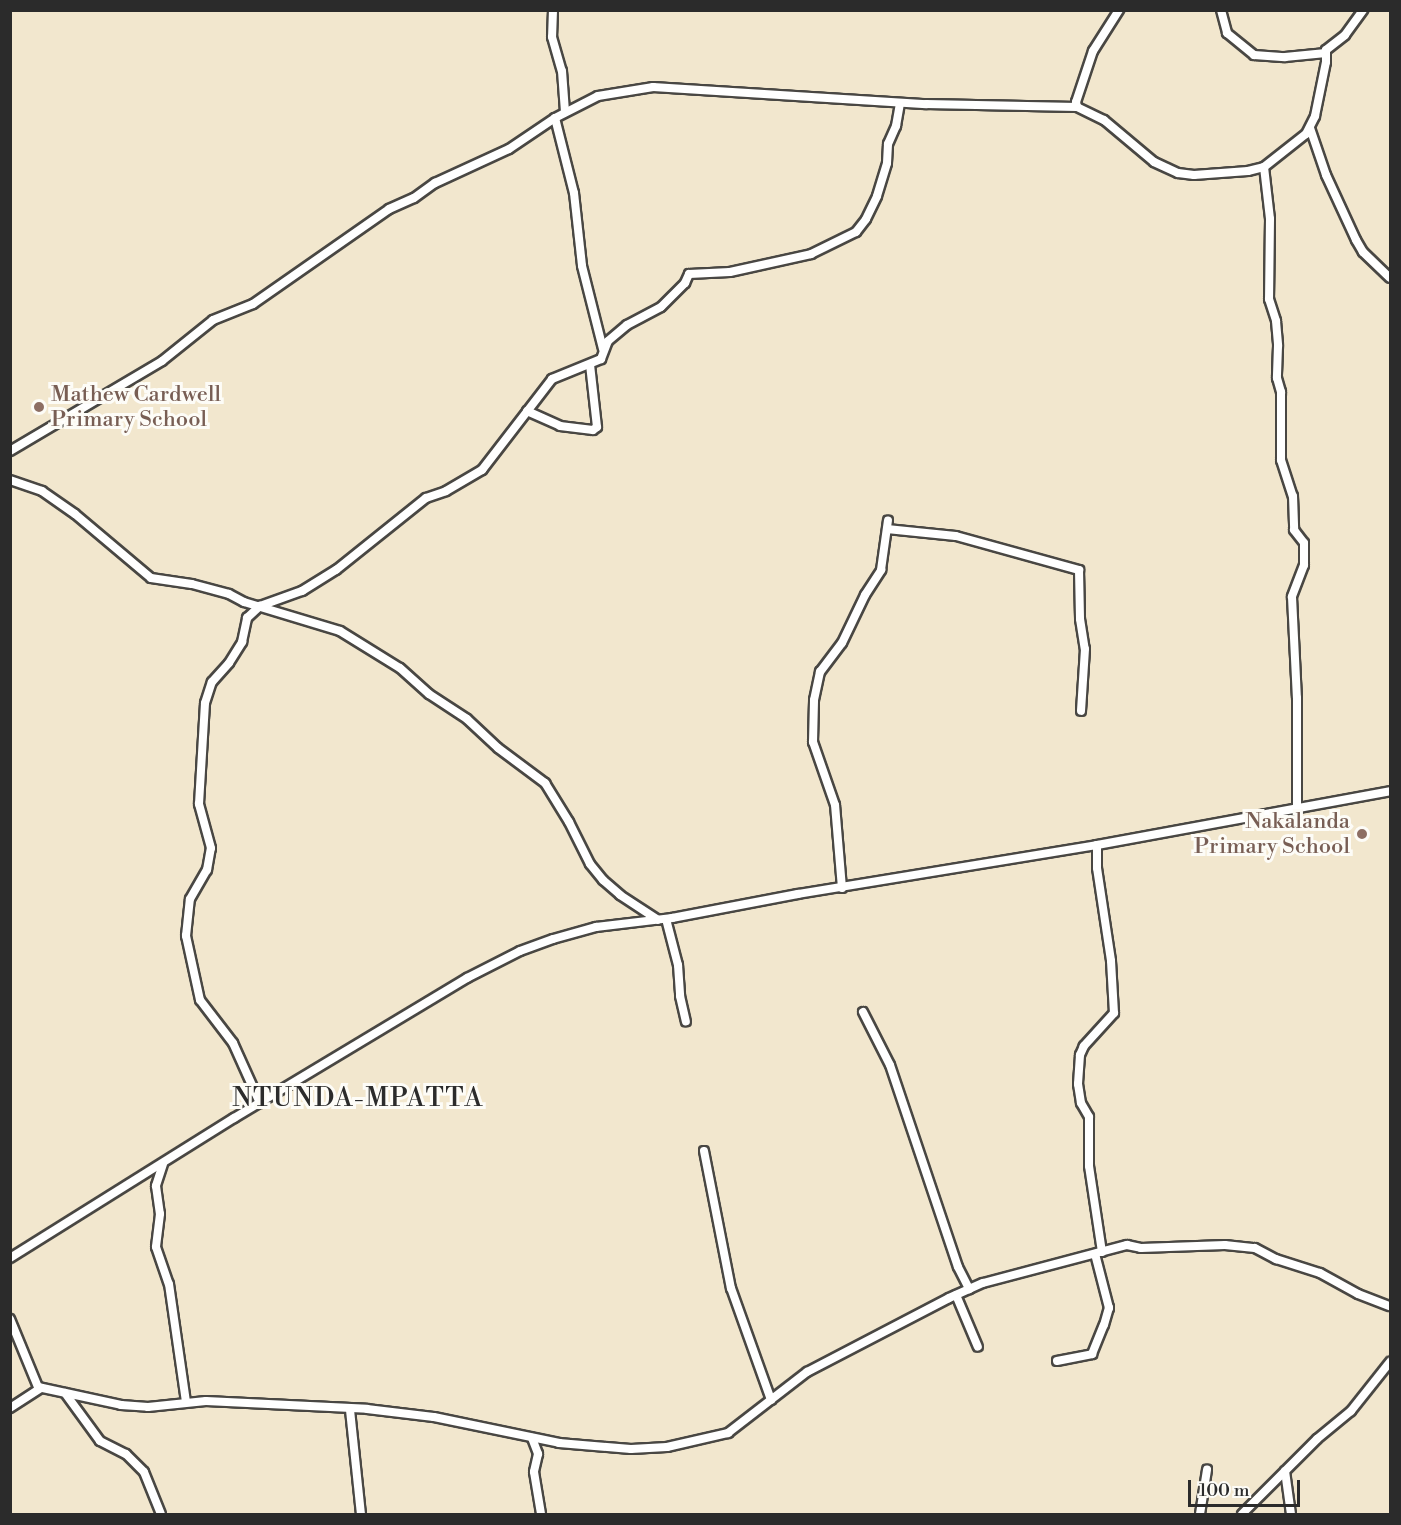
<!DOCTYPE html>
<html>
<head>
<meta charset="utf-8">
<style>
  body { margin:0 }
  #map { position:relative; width:1401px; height:1525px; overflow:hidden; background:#f2e7ce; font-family:"Libre Bodoni",serif }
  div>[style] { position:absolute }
  .roads { filter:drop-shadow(2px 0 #494743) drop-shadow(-2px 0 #494743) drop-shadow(0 2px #494743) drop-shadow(0 -2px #494743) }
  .street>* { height:8px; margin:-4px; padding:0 4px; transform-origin:4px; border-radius:4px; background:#fff }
  .dots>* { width:16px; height:16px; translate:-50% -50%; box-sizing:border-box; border:3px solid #fdfcf7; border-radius:50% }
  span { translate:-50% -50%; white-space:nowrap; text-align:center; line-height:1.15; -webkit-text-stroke:6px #fdfcf7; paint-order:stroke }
  .education-label { font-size:22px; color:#785e54 }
  .left { translate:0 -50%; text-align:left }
  .right { translate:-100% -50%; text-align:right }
  .quarter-label { font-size:26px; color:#2b2b2b; letter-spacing:1.5px }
  .frame { position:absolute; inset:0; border:12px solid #2b2b2b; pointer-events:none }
  .scale { position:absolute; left:1188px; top:1480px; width:112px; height:27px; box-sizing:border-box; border:3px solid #2b2b2b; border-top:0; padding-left:8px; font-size:18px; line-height:21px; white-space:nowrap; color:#2b2b2b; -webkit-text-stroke:4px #fdfcf7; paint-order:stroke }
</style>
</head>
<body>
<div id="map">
  <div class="roads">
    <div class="street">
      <i style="left:553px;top:10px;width:27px;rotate:92deg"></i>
      <i style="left:552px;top:37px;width:35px;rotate:74deg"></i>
      <i style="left:562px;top:71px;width:41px;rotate:85.8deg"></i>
      <i style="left:1221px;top:10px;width:24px;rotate:75deg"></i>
      <i style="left:1227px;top:33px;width:35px;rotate:39deg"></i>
      <i style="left:1254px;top:55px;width:31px;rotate:4deg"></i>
      <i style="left:1285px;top:57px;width:41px;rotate:-5.6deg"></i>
      <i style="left:1077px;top:107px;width:5px;rotate:-101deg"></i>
      <i style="left:1076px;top:102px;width:54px;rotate:-71.6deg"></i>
      <i style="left:1093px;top:51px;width:49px;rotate:-57.6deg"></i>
      <i style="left:555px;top:118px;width:77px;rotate:75.8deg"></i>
      <i style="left:574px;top:193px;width:73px;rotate:83.7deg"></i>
      <i style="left:582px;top:266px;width:86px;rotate:75.8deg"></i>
      <i style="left:1310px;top:128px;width:50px;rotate:71.2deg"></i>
      <i style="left:1326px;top:175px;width:72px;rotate:65.2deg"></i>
      <i style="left:1356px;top:240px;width:14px;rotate:60deg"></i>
      <i style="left:1363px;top:252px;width:37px;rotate:44deg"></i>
      <i style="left:1264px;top:167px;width:52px;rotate:83.4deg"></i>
      <i style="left:1270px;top:219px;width:80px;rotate:90.7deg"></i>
      <i style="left:1269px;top:299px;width:23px;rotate:72deg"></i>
      <i style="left:1276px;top:321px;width:25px;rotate:85deg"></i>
      <i style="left:1278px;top:346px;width:32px;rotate:92deg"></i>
      <i style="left:1277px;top:378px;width:15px;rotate:74deg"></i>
      <i style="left:1281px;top:392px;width:68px;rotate:90deg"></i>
      <i style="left:1281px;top:460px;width:38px;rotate:72deg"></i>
      <i style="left:1293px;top:496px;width:34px;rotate:88deg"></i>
      <i style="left:1294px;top:530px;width:16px;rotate:52deg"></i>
      <i style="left:1304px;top:543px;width:22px;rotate:90deg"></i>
      <i style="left:1304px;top:565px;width:34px;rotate:111deg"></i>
      <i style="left:1292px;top:597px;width:101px;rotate:87.2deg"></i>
      <i style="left:1297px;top:698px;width:110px;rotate:90deg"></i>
      <i style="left:527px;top:411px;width:36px;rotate:24deg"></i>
      <i style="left:560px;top:426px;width:33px;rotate:7deg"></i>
      <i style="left:593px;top:430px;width:5px;rotate:-37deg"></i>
      <i style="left:597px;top:427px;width:62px;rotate:-96.4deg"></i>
      <i style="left:10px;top:451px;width:177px;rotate:-30.6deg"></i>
      <i style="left:162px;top:361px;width:65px;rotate:-38.8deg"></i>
      <i style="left:213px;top:320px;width:43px;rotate:-21.8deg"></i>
      <i style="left:253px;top:304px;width:166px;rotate:-34.9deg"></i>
      <i style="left:389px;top:209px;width:27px;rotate:-24deg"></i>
      <i style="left:414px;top:198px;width:26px;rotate:-36deg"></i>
      <i style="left:435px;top:183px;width:81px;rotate:-24.7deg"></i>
      <i style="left:509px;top:149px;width:55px;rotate:-34deg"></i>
      <i style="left:555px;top:118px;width:48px;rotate:-27.1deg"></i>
      <i style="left:598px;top:96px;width:56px;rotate:-9.3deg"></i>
      <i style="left:653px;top:87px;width:274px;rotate:3.6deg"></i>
      <i style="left:926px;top:104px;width:151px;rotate:1.1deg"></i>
      <i style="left:1077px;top:107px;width:30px;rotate:26deg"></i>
      <i style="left:1104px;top:120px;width:65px;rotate:40deg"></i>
      <i style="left:1154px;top:162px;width:26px;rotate:25deg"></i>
      <i style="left:1178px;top:173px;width:16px;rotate:7deg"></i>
      <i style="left:1194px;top:175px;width:54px;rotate:-4.2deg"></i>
      <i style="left:1248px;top:171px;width:16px;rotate:-14deg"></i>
      <i style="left:1264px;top:167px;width:53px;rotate:-38.2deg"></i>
      <i style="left:1306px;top:134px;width:20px;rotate:-63deg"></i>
      <i style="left:1315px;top:116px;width:55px;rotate:-78.5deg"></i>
      <i style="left:1326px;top:62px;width:12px;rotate:-90deg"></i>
      <i style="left:1326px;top:50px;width:24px;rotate:-38deg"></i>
      <i style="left:1345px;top:35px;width:31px;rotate:-54deg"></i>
      <i style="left:10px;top:480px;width:34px;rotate:19deg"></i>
      <i style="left:42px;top:491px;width:40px;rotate:34.9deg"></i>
      <i style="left:75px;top:514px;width:99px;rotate:40.1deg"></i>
      <i style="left:151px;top:578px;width:41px;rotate:8.3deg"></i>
      <i style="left:192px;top:584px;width:38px;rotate:15deg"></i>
      <i style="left:229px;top:594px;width:17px;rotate:28deg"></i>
      <i style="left:244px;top:602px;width:100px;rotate:16.8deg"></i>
      <i style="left:340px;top:631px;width:70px;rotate:31.7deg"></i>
      <i style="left:400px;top:668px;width:39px;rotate:42deg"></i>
      <i style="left:429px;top:694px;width:45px;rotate:33.3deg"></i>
      <i style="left:467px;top:719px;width:42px;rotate:43.1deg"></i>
      <i style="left:498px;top:748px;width:59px;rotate:36.7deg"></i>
      <i style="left:545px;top:783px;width:46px;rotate:58.4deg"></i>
      <i style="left:569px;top:822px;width:47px;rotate:63.4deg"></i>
      <i style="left:590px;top:864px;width:21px;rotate:51deg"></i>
      <i style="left:603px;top:880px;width:23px;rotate:41deg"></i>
      <i style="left:620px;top:895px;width:45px;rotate:33.3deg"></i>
      <i style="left:887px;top:529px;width:69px;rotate:5.8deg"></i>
      <i style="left:956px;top:536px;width:128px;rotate:15.5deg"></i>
      <i style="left:1079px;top:570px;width:49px;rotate:88.8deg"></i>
      <i style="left:1080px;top:619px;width:30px;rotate:81deg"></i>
      <i style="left:1085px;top:649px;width:62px;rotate:93.7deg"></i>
      <i style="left:1097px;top:845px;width:23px;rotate:90deg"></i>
      <i style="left:1097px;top:868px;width:94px;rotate:81.4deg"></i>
      <i style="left:1111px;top:961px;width:52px;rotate:86.7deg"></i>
      <i style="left:1114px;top:1013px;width:45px;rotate:132.3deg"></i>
      <i style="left:1084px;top:1046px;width:10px;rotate:114deg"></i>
      <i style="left:1080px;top:1055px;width:29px;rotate:94deg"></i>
      <i style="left:1078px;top:1084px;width:19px;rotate:81deg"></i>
      <i style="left:1081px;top:1103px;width:16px;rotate:60deg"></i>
      <i style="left:1089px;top:1117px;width:49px;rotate:90deg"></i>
      <i style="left:1089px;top:1166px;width:87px;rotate:81.4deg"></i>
      <i style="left:842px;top:888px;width:83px;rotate:-94.8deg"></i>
      <i style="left:835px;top:805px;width:67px;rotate:-109.2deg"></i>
      <i style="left:813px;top:742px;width:42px;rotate:-88.6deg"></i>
      <i style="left:814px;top:700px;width:29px;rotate:-78deg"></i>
      <i style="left:820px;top:672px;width:36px;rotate:-53deg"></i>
      <i style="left:842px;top:643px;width:53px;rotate:-64.4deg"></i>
      <i style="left:865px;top:595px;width:30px;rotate:-57deg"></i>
      <i style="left:881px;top:570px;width:50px;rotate:-82deg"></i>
      <i style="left:666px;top:919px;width:48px;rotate:75.4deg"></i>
      <i style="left:678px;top:965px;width:31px;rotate:86deg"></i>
      <i style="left:680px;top:996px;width:26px;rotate:77deg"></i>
      <i style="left:863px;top:1012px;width:59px;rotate:63deg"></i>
      <i style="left:890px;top:1065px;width:213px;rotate:71.4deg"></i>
      <i style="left:958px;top:1267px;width:25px;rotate:63deg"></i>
      <i style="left:260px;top:1103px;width:66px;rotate:-114.2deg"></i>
      <i style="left:233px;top:1043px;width:54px;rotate:-127.5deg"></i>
      <i style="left:200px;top:1000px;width:66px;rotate:-102.3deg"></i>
      <i style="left:186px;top:936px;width:37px;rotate:-84deg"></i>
      <i style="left:190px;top:899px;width:34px;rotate:-60deg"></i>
      <i style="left:207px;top:870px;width:22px;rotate:-80deg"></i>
      <i style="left:211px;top:848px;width:46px;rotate:-105.3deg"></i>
      <i style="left:199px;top:804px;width:101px;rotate:-86.6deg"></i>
      <i style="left:205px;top:703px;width:22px;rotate:-72deg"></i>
      <i style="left:212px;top:682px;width:25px;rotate:-48deg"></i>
      <i style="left:229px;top:663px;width:25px;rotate:-58deg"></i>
      <i style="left:242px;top:642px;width:25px;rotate:-78deg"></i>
      <i style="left:247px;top:618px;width:18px;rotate:-43deg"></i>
      <i style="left:260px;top:606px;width:45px;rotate:-19.7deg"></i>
      <i style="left:302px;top:591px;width:40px;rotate:-32deg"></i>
      <i style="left:336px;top:570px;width:115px;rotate:-38.7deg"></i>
      <i style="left:426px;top:498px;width:21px;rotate:-19deg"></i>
      <i style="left:446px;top:491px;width:42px;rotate:-30.3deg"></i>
      <i style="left:482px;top:470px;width:115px;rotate:-52.4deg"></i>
      <i style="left:552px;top:379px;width:53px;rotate:-22.2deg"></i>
      <i style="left:601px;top:359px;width:19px;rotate:-69deg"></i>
      <i style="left:608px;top:341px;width:25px;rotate:-40deg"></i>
      <i style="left:627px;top:325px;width:38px;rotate:-28deg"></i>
      <i style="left:661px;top:307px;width:34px;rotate:-45deg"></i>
      <i style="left:685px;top:283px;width:10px;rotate:-66deg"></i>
      <i style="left:689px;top:274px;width:41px;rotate:-2.8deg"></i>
      <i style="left:730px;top:272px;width:83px;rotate:-12.5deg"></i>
      <i style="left:811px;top:254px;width:50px;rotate:-26.1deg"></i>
      <i style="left:856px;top:232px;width:16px;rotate:-52deg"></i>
      <i style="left:866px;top:219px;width:25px;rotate:-64deg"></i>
      <i style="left:877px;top:196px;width:34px;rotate:-73deg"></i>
      <i style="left:887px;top:163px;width:19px;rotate:-87deg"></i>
      <i style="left:888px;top:144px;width:20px;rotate:-66deg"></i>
      <i style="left:896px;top:126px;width:23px;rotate:-80deg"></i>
      <i style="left:704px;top:1151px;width:140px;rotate:78.9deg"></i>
      <i style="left:731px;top:1288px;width:119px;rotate:70.3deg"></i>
      <i style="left:163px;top:1164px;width:23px;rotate:108deg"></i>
      <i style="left:156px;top:1186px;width:28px;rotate:82deg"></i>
      <i style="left:160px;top:1214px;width:33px;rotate:97deg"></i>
      <i style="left:156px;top:1247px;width:39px;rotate:71deg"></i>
      <i style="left:169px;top:1284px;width:119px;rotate:81.8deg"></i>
      <i style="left:10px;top:1258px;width:264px;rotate:-32deg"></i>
      <i style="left:234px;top:1118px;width:272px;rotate:-31deg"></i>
      <i style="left:467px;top:978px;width:59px;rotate:-27deg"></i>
      <i style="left:520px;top:951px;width:35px;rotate:-20deg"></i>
      <i style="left:553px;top:939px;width:45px;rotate:-15.6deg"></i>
      <i style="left:596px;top:927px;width:77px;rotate:-6.8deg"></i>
      <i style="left:672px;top:918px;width:128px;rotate:-10.8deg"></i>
      <i style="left:798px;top:894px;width:303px;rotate:-9.3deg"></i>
      <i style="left:1097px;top:845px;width:298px;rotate:-10.4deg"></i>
      <i style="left:956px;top:1295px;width:56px;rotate:67.1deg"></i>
      <i style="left:10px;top:1319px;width:74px;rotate:67.6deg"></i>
      <i style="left:38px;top:1387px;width:85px;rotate:12.2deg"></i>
      <i style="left:121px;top:1405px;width:27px;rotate:4deg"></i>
      <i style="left:148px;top:1407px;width:58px;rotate:-5.9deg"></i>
      <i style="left:206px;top:1401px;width:161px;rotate:2.8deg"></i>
      <i style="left:367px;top:1409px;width:67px;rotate:6.8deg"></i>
      <i style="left:434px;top:1417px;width:128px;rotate:11.7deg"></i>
      <i style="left:559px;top:1443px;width:72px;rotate:4.8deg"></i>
      <i style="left:631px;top:1449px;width:36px;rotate:-3deg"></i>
      <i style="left:667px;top:1447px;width:63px;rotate:-12.9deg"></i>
      <i style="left:728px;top:1433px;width:100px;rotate:-37.7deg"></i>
      <i style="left:807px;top:1372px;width:160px;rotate:-27.5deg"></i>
      <i style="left:949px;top:1298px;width:37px;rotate:-24deg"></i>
      <i style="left:983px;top:1283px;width:149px;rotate:-14.8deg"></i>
      <i style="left:1127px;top:1245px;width:14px;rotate:12deg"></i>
      <i style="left:1141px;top:1248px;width:84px;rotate:-2deg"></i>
      <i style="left:1225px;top:1245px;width:30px;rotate:6deg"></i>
      <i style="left:1255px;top:1248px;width:24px;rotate:28deg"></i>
      <i style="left:1276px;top:1259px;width:46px;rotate:17.7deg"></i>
      <i style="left:1320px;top:1273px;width:43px;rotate:28.9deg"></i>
      <i style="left:1358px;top:1294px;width:34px;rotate:21deg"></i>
      <i style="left:1057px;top:1361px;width:36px;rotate:-11deg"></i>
      <i style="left:1092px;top:1354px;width:31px;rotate:-68deg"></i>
      <i style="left:1104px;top:1325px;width:18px;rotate:-74deg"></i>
      <i style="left:1109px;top:1308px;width:56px;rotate:-104.5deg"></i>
      <i style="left:65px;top:1393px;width:59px;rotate:53.9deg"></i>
      <i style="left:100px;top:1441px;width:29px;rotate:27deg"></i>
      <i style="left:126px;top:1454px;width:25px;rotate:45deg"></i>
      <i style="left:144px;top:1472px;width:45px;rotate:68deg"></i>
      <i style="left:10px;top:1408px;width:37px;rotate:-33deg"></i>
      <i style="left:350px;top:1410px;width:105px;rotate:84deg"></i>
      <i style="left:532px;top:1438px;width:17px;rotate:69deg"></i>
      <i style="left:538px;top:1454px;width:18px;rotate:103deg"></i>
      <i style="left:534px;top:1472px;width:43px;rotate:80.5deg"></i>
      <i style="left:1285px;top:1471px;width:43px;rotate:82.1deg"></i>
      <i style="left:1200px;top:1514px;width:45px;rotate:-81deg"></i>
      <i style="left:1242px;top:1514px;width:106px;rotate:-45deg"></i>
      <i style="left:1317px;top:1439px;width:44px;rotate:-39.5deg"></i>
      <i style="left:1351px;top:1411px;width:63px;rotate:-51.5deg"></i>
    </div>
  </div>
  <div class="dots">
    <i style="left:39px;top:407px;background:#8d6e63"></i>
    <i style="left:1362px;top:834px;background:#8d6e63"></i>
  </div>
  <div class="education-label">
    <span class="left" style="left:51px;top:407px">Mathew Cardwell<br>Primary School</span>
    <span class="right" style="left:1350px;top:834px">Nakalanda<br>Primary School</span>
  </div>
  <div class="quarter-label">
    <span style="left:358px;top:1099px">NTUNDA-MPATTA</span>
  </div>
  <div class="frame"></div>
  <div class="scale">100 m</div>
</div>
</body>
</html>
